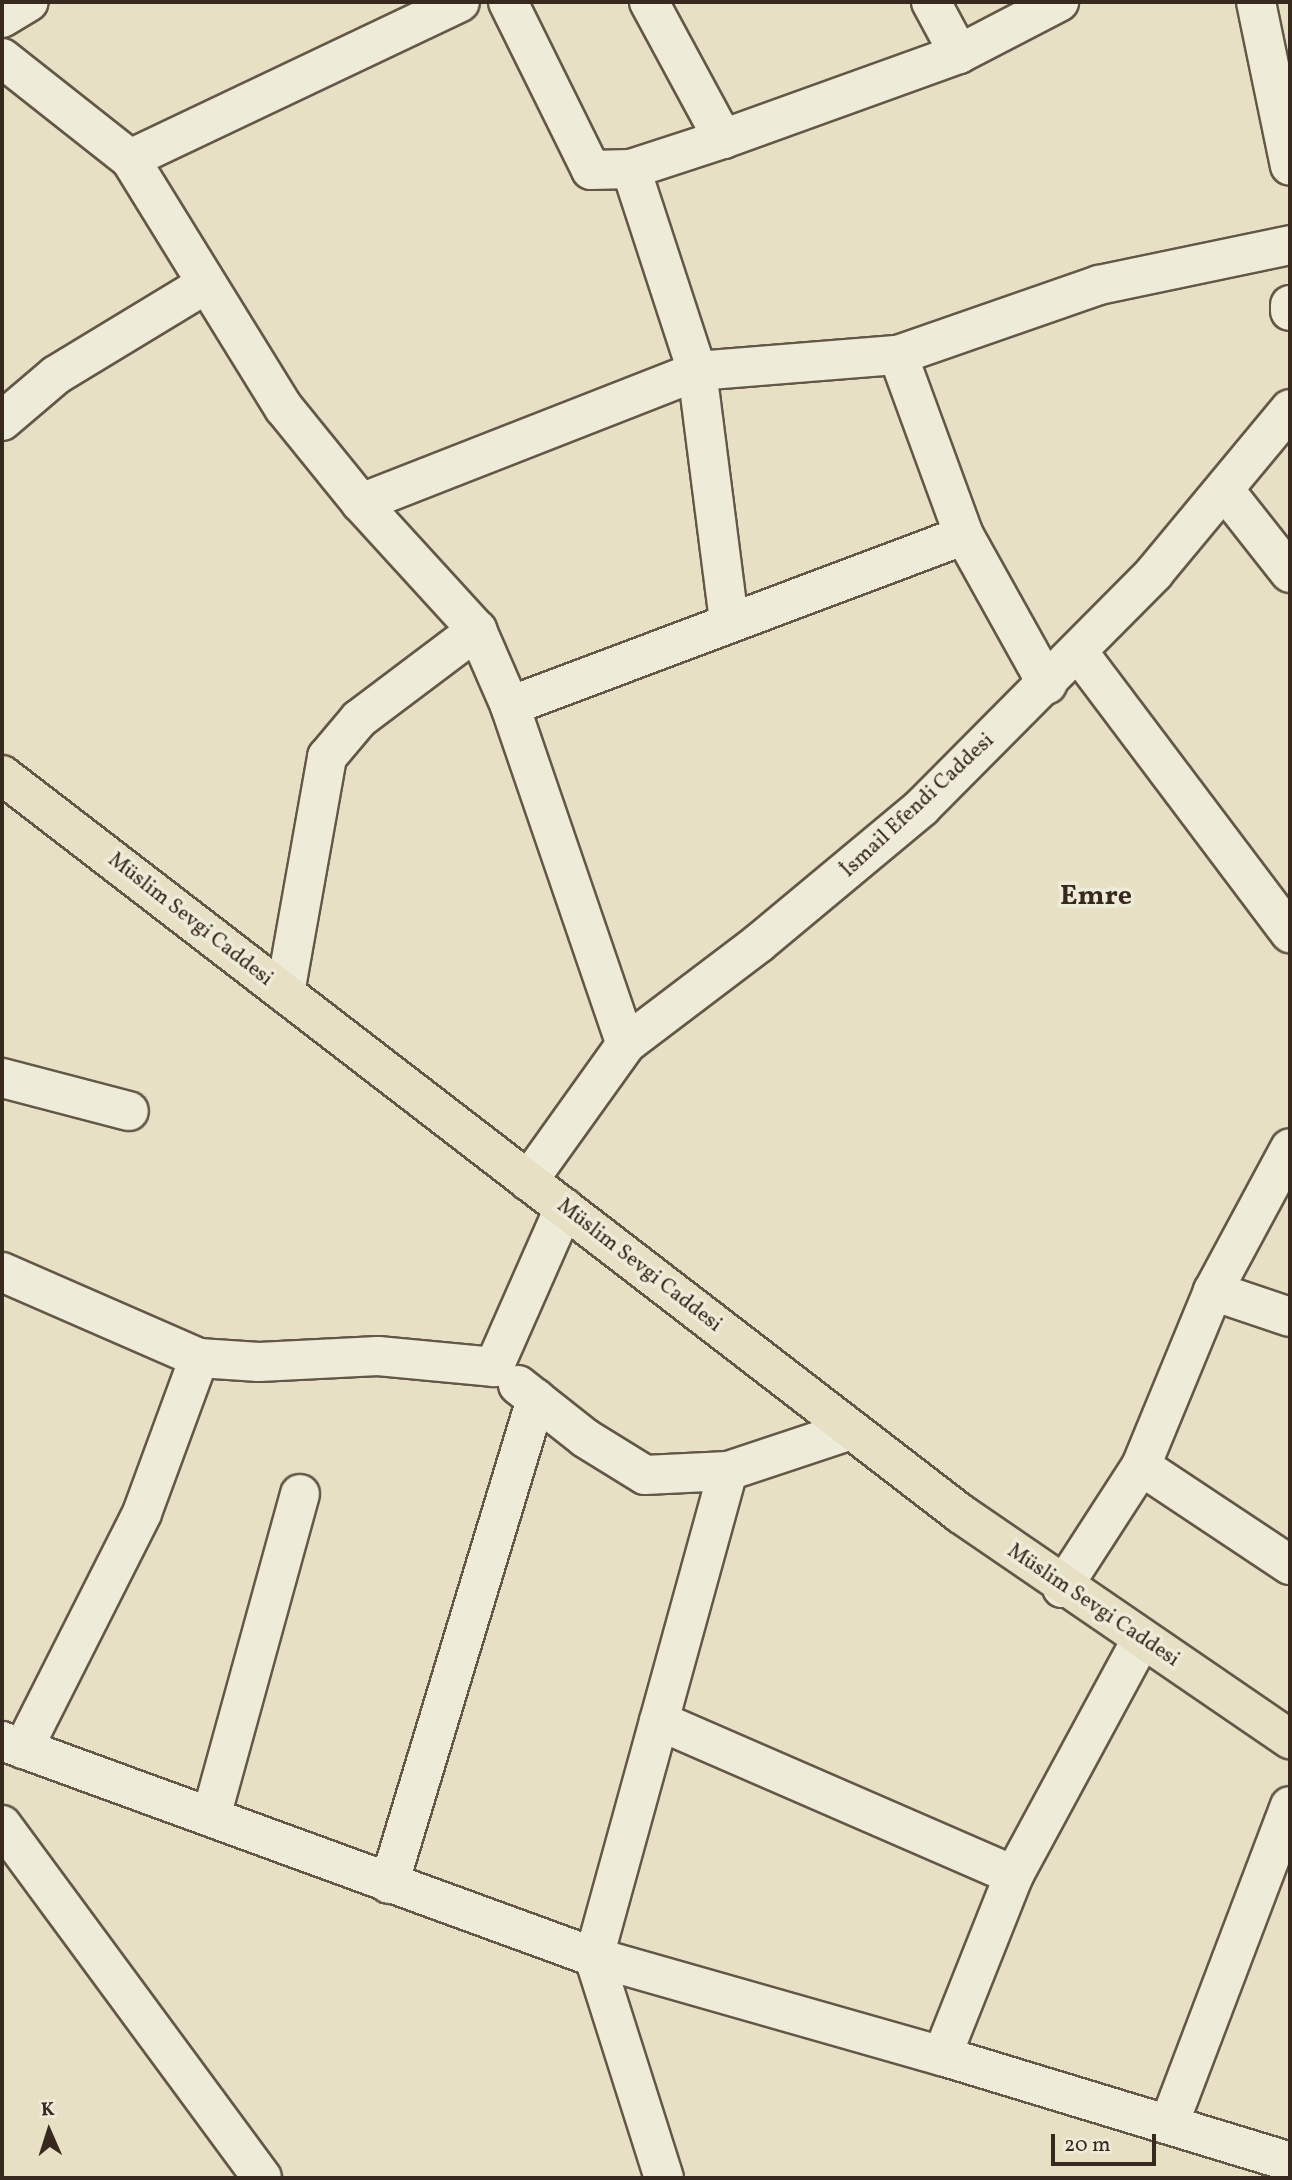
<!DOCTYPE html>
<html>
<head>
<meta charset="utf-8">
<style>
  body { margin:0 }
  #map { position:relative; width:1292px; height:2180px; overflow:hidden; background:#e7e0c5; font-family:Vollkorn,serif }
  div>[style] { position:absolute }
  .roads { filter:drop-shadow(2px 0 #645748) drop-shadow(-2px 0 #645748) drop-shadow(0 2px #645748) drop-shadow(0 -2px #645748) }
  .minor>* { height:38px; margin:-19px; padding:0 19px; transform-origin:19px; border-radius:19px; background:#efebd9 }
  .major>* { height:38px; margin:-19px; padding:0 19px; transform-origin:19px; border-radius:19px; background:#e7e0c5 }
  span { translate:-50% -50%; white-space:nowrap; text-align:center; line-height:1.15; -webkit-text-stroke:7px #efebd9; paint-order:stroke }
  .street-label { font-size:21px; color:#38291e }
  .district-label { font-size:28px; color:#38291e; font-weight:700 }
  .frame { position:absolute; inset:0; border:4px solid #38291e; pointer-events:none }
  .north { position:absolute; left:14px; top:2096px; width:70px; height:70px; -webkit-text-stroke:5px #efebd9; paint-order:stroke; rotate:357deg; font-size:19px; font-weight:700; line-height:28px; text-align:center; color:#38291e }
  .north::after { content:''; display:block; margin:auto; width:24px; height:32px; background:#38291e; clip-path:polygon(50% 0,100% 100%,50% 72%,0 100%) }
  .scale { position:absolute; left:1051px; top:2134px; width:105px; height:32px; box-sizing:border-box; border:4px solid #38291e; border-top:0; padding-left:9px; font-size:21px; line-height:24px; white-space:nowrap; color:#38291e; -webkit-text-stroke:5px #efebd9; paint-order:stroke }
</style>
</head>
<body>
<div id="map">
  <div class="roads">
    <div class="minor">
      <i style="left:508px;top:2px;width:187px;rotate:63.7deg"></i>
      <i style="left:591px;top:170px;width:40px;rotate:-1.4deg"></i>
      <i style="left:631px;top:169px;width:97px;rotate:-18.1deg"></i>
      <i style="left:723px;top:139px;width:251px;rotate:-19.8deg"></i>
      <i style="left:959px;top:54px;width:113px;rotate:-27.5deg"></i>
      <i style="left:649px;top:2px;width:156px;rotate:61.6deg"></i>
      <i style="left:931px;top:2px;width:59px;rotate:61.7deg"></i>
      <i style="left:1256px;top:2px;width:167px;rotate:78.3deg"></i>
      <i style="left:2px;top:18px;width:31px;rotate:-31deg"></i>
      <i style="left:2px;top:58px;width:163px;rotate:38.3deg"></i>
      <i style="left:130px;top:159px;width:293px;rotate:58.3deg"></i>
      <i style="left:284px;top:408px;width:122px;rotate:51deg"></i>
      <i style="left:361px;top:503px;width:172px;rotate:47.6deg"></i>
      <i style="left:477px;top:630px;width:83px;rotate:66.5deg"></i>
      <i style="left:510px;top:706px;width:357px;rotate:71.1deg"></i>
      <i style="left:130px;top:159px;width:365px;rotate:-25.4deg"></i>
      <i style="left:631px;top:169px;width:213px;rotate:71.9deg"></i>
      <i style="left:697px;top:371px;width:252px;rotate:82.7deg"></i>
      <i style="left:1290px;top:305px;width:6px;rotate:90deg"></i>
      <i style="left:898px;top:355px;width:192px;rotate:69.9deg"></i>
      <i style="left:964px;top:535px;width:171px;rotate:60.9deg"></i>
      <i style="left:2px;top:421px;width:71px;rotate:-40.4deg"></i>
      <i style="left:56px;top:375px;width:175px;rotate:-31.2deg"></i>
      <i style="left:1226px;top:492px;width:103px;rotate:51.7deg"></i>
      <i style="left:361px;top:503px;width:361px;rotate:-21.4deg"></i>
      <i style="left:697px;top:371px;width:202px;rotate:-4.6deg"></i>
      <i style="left:898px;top:355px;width:213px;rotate:-19.2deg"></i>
      <i style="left:1099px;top:285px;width:195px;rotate:-11.8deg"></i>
      <i style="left:1079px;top:653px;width:351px;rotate:53deg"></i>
      <i style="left:510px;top:706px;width:485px;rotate:-20.6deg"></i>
      <i style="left:285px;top:993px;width:240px;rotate:-79.9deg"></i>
      <i style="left:327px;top:757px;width:50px;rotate:-49.9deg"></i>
      <i style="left:359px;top:719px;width:148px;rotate:-37deg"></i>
      <i style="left:2px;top:1078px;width:131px;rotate:14.6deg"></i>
      <i style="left:528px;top:1181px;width:168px;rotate:-54.4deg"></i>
      <i style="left:626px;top:1044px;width:167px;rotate:-37.2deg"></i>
      <i style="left:759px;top:943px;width:212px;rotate:-39.8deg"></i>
      <i style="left:922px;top:807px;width:330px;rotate:-45.2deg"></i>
      <i style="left:1154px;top:573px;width:213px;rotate:-50.3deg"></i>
      <i style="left:2px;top:1272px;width:215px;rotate:23.6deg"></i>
      <i style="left:1213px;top:1291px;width:81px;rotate:18.7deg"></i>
      <i style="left:518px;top:1385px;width:85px;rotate:38.3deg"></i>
      <i style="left:585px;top:1438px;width:70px;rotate:31.7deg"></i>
      <i style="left:645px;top:1475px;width:83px;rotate:-2.8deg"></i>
      <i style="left:728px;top:1471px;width:130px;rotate:-18.4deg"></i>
      <i style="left:1141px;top:1466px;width:179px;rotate:33.6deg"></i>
      <i style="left:1062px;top:1588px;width:145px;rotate:-57.1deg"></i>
      <i style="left:1141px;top:1466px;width:189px;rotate:-67.6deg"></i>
      <i style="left:1213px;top:1291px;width:162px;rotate:-61.7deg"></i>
      <i style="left:659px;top:1721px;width:387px;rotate:23.5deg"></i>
      <i style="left:1014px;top:1875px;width:195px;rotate:111.7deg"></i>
      <i style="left:2px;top:1741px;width:630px;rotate:20.05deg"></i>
      <i style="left:594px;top:1957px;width:362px;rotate:15.9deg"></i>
      <i style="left:942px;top:2056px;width:364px;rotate:16.9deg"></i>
      <i style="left:23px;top:1749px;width:264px;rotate:-63.2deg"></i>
      <i style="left:142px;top:1513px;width:165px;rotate:-69.8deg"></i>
      <i style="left:199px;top:1358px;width:60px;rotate:3.8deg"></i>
      <i style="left:259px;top:1362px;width:119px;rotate:-2.9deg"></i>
      <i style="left:378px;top:1356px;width:117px;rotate:5.4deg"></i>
      <i style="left:494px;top:1367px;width:174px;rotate:-66.2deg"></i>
      <i style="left:211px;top:1817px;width:335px;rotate:-74.6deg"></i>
      <i style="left:2px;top:1825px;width:438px;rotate:53.6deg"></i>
      <i style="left:1014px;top:1875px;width:267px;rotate:-61.6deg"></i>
      <i style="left:389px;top:1884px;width:507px;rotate:-73.14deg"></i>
      <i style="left:1169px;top:2124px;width:340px;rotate:-69.2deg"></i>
      <i style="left:664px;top:2178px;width:232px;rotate:-107.6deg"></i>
      <i style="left:594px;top:1957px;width:504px;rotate:-74.59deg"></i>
    </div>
    <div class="major">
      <i style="left:2px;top:775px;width:1211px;rotate:37.62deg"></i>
      <i style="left:961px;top:1514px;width:399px;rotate:34.4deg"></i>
    </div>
  </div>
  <div class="street-label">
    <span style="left:918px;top:806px;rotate:-43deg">İsmail Efendi Caddesi</span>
    <span style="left:190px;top:920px;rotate:38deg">Müslim Sevgi Caddesi</span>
    <span style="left:639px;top:1266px;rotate:38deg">Müslim Sevgi Caddesi</span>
    <span style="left:1093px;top:1606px;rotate:34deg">Müslim Sevgi Caddesi</span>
  </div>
  <div class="district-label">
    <span style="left:1096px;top:897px">Emre</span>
  </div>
  <div class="frame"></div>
  <div class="north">K</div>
  <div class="scale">20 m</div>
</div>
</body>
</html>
